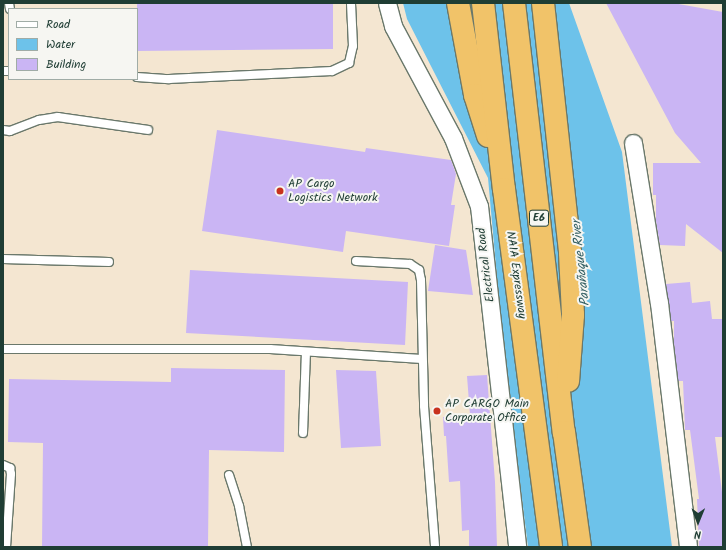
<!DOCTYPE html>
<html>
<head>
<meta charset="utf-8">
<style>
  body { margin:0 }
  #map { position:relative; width:726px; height:550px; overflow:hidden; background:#f4e6d1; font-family:Kalam,sans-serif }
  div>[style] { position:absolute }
  .water>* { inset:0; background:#6dc2ea }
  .building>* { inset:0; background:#cab5f4 }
  .roads { filter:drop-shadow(1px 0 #6a786b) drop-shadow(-1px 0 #6a786b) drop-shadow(0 1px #6a786b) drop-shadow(0 -1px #6a786b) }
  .service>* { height:8px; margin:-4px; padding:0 4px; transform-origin:4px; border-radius:4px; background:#fff }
  .minor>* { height:17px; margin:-8.5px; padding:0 8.5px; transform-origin:8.5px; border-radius:8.5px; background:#fff }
  .motorway>* { height:22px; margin:-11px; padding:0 11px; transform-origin:11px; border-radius:11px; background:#f1c369 }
  .dots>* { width:11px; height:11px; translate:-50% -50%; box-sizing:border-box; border:2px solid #f6f6f2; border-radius:50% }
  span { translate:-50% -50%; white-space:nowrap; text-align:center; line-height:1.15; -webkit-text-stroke:4px #f6f6f2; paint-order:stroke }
  .shield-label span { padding:1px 3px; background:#f6f6f2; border:1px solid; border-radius:3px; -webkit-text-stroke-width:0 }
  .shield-label { font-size:11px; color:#1f3d34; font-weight:700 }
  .poi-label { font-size:12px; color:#1f3d34 }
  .left { translate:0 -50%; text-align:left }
  .street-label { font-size:12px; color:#1f3d34 }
  .water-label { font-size:13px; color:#325e62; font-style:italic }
  .frame { position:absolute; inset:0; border:4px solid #1f3d34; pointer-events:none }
  .legend { position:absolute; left:8px; top:8px; width:130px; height:72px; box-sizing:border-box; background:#f6f6f2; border:1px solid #a0aca6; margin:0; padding:5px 7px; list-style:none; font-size:12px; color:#1f3d34 }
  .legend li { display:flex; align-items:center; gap:8px; height:20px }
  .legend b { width:20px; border:1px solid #a0aca6 }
  .north { position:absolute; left:678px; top:502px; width:40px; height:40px; -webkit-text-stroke:3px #f6f6f2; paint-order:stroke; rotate:181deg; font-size:11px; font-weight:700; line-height:16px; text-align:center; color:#1f3d34 }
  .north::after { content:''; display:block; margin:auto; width:14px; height:18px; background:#1f3d34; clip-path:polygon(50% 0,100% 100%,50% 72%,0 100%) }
</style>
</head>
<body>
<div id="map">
  <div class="water">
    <i style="clip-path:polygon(403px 3px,569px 3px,622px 152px,672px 547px,528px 547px,504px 355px,488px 178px,407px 19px)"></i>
  </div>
  <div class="building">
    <i style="clip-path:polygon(137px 3px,333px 3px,333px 49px,137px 51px)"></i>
    <i style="clip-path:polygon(606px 3px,673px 3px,723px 12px,723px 253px,686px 224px,685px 246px,660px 245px,656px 221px,656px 195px,653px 195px,653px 163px,701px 163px,675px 133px)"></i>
    <i style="clip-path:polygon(217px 130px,365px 152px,366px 148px,451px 160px,456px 174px,451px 205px,455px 205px,449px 246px,346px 231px,343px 252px,202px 231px)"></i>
    <i style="clip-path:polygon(435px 245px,466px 250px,473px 295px,428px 291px)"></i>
    <i style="clip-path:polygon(190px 270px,408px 282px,405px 345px,186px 333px)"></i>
    <i style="clip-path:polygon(690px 282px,692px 303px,710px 301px,712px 319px,723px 319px,723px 437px,715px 437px,723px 500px,723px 547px,699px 547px,697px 499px,699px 499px,690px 430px,685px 430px,683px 381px,678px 381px,674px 343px,674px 321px,671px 321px,666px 284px)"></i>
    <i style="clip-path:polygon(171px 368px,285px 370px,284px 452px,209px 450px,208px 547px,42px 547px,43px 443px,8px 442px,9px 379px,171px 382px)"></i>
    <i style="clip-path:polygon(336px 370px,376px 371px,381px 446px,341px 448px)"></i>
    <i style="clip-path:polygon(487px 375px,495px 482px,497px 547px,469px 547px,469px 530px,462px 531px,460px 481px,449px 482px,446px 436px,444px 436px,443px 417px,470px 415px,467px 376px)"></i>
  </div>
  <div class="roads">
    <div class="service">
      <i style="left:9px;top:3px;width:6px;rotate:81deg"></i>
      <i style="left:3px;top:71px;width:6px"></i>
      <i style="left:137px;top:77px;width:32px;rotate:4deg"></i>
      <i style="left:169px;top:79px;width:163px;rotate:-2.8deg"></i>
      <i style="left:332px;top:71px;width:19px;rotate:-25deg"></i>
      <i style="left:349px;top:63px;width:17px;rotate:-77deg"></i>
      <i style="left:353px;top:46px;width:43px;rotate:-92.7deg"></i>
      <i style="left:3px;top:130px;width:7px;rotate:8deg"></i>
      <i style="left:10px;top:131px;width:31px;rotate:-21deg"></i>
      <i style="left:39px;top:120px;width:19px;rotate:-9deg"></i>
      <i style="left:58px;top:117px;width:91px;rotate:8.2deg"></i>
      <i style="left:3px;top:259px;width:106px;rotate:1.6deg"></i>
      <i style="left:356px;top:261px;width:54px;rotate:3.2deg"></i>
      <i style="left:410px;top:264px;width:11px;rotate:34deg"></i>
      <i style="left:419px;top:270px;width:10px;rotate:79deg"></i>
      <i style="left:421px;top:280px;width:126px;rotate:88.6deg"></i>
      <i style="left:424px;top:406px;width:141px;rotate:85.5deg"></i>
      <i style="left:3px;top:349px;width:267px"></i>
      <i style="left:270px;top:349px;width:152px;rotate:3.8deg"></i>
      <i style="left:303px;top:433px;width:81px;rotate:-87.9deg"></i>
      <i style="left:3px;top:465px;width:8px;rotate:23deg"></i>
      <i style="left:10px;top:468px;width:6px;rotate:81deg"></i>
      <i style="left:11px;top:474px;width:73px;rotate:93.9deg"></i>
      <i style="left:229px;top:475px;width:33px;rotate:72deg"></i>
      <i style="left:239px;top:506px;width:42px;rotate:79deg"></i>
    </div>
    <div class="minor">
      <i style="left:387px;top:3px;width:24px;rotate:75deg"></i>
      <i style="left:393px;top:26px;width:127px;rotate:61.8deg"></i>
      <i style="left:453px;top:138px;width:73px;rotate:69.1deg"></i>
      <i style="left:479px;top:206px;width:343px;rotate:83.6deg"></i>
      <i style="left:633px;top:143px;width:162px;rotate:80.8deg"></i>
      <i style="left:659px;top:303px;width:246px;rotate:83.2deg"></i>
    </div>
    <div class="motorway">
      <i style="left:458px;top:3px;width:94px;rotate:79.5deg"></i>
      <i style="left:475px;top:95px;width:43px;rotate:72.4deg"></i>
      <i style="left:483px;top:3px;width:187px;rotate:83.6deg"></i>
      <i style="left:504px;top:189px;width:361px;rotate:82.5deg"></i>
      <i style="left:514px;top:3px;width:432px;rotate:83.4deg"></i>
      <i style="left:564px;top:432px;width:116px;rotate:82.1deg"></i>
      <i style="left:543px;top:3px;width:251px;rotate:83.8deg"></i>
      <i style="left:570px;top:253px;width:62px;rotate:87.2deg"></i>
      <i style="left:573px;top:315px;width:66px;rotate:94.3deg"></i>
    </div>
  </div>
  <div class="dots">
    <i style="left:280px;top:191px;background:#c8321e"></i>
    <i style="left:437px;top:411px;background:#c8321e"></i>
  </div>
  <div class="shield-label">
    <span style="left:539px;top:218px">E6</span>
  </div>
  <div class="poi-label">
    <span class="left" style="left:288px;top:191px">AP Cargo<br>Logistics Network</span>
    <span class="left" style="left:445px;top:411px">AP CARGO Main<br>Corporate Office</span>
  </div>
  <div class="street-label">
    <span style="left:486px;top:265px;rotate:-97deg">Electrical Road</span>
    <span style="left:516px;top:275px;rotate:82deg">NAIA Expressway</span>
  </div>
  <div class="water-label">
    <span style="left:582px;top:263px;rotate:-96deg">Parañaque River</span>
  </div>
  <div class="frame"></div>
  <ul class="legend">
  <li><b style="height:5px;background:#fff"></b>Road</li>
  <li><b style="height:11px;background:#6dc2ea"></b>Water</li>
  <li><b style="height:11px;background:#cab5f4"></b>Building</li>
  </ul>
  <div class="north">N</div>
</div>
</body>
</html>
